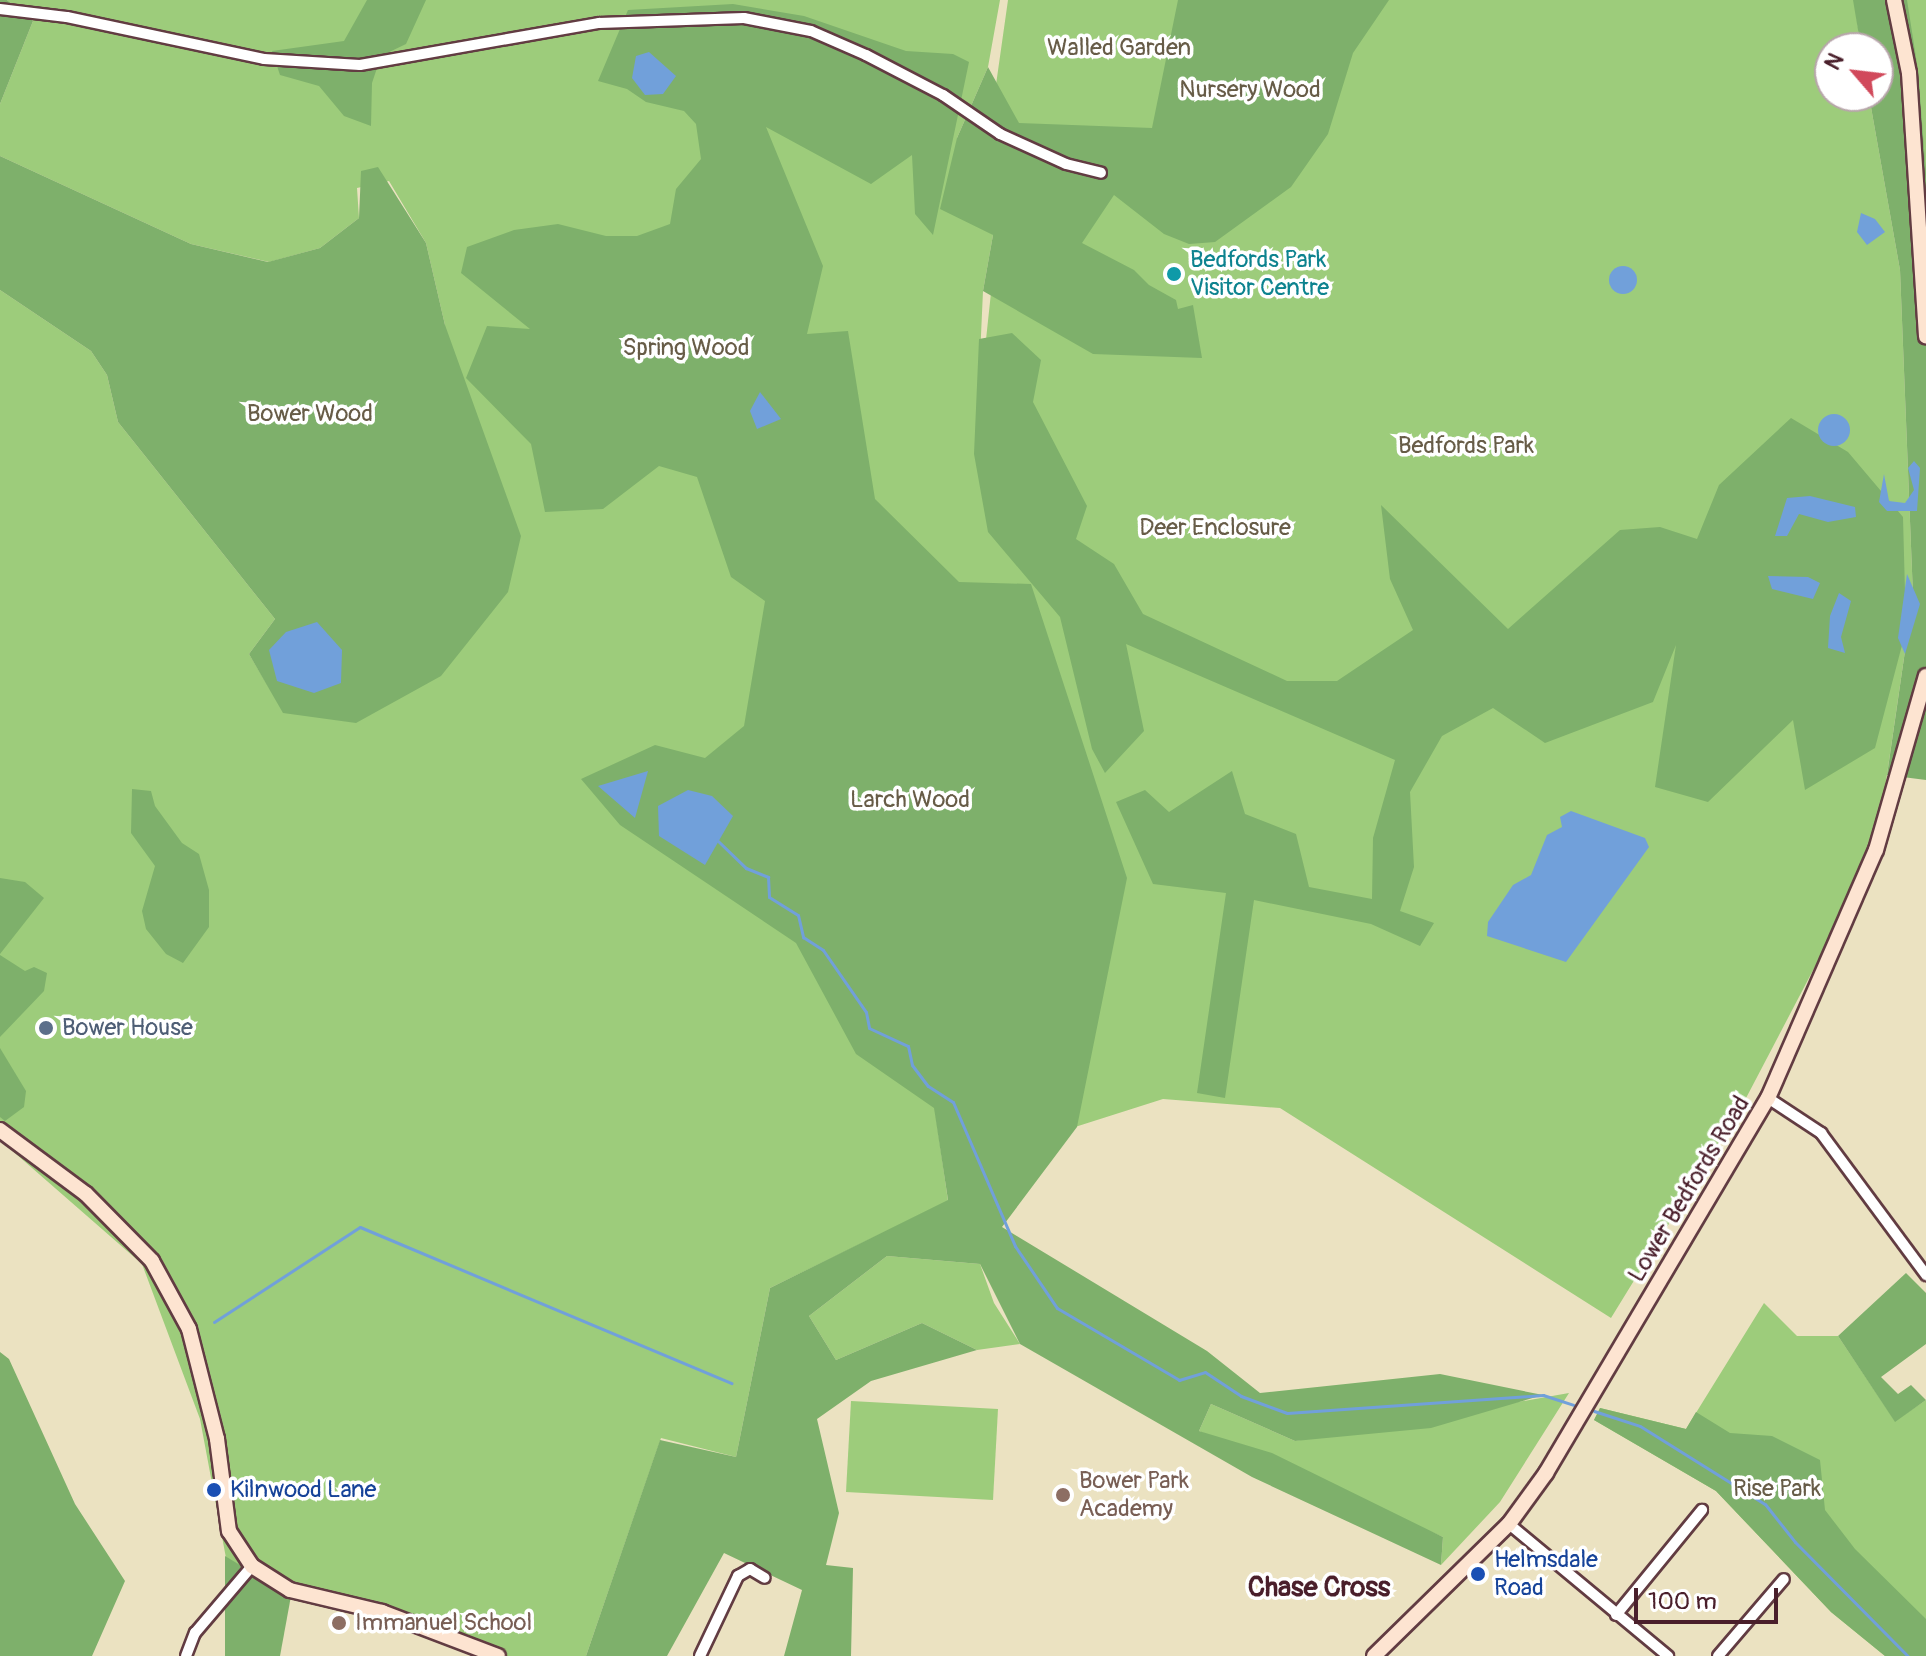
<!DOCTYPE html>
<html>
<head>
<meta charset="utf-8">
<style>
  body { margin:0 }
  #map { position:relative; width:1926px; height:1656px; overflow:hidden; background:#ebe2c1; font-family:Pangolin,sans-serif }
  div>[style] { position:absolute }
  .green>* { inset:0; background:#9dcc7b }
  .forest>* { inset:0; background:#7eb06b }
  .water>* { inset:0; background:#71a0da }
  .round { border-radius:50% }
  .stream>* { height:3px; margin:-1.5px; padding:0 1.5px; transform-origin:1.5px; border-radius:1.5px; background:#71a0da }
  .roads { filter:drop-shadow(2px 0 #623c42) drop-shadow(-2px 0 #623c42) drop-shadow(0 2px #623c42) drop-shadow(0 -2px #623c42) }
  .street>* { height:10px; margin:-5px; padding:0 5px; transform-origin:5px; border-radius:5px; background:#fff }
  .secondary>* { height:14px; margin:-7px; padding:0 7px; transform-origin:7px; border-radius:7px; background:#fde4d1 }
  .dots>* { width:22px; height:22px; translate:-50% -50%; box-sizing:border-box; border:4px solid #fff; border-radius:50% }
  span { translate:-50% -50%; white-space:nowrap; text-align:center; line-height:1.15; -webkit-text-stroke:7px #fff; paint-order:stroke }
  .park-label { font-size:24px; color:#675c47 }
  .culture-label { font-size:24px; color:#0d838f }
  .left { translate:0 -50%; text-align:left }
  .service-label { font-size:24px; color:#4e5e75 }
  .street-label { font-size:24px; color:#4a1f2b }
  .education-label { font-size:24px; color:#785e54 }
  .transit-label { font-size:24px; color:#164399 }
  .quarter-label { font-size:28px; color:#4a1f2b; font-weight:700 }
  .north { position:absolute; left:1814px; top:32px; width:80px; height:80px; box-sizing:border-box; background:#fff; border:2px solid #b7a5aa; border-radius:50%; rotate:298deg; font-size:22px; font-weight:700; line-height:32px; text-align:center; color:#4a1f2b }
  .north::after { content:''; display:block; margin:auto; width:28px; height:36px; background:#d1495b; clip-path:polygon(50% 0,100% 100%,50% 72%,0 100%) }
  .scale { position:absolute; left:1634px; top:1588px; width:144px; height:36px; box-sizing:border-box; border:4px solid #4a1f2b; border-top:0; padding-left:10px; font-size:24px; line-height:28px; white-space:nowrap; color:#4a1f2b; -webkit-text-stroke:6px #fff; paint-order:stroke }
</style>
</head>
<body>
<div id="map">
  <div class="green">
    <i style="clip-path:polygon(7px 0,1000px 0,988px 67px,957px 138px,993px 235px,983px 291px,977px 424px,998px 227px,988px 141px,1008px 0,1854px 0,1861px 48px,1830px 48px,1830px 96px,1869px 96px,1900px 270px,1913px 596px,1876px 850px,1745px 1100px,1611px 1318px,1280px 1108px,1163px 1099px,1075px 1127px,988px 1202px,935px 1110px,948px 1201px,770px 1288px,736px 1457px,661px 1438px,586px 1656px,472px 1656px,409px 1627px,288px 1592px,226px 1558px,200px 1419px,142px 1264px,0 1140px,0 290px,91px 351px,107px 375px,118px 422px,275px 619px,249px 654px,283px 711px,445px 325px,426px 243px,389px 181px,357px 188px,359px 218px,320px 248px,269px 262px,191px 244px,0 156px,0 104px,33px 21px)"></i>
    <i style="clip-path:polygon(1894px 0,1926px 0,1926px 293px)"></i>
    <i style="clip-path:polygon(887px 1256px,980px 1264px,994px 1303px,1020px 1344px,977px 1350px,922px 1323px,836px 1360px,809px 1316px)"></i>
    <i style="clip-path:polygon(1764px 1303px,1797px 1336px,1838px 1336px,1895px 1421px,1926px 1400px,1926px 1656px,1885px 1656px,1831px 1612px,1716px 1491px,1594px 1420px,1600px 1408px,1686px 1429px)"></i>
    <i style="clip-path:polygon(1569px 1393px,1500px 1502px,1441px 1565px,1443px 1537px,1199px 1431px,1211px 1404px,1295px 1441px)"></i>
    <i style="clip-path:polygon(851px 1401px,998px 1409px,993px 1500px,846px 1492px)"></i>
  </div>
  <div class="forest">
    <i style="clip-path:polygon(0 0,7px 0,33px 21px,0 104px)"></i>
    <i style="clip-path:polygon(367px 0,426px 0,406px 44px,381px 56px,372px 83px,371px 126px,344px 116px,319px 86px,280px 75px,272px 51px,344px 41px)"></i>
    <i style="clip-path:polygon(1178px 0,1389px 0,1353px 53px,1328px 134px,1291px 187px,1215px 242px,1189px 244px,1164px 234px,1114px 195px,1082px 243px,1134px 270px,1149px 285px,1176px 300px,1178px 309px,1193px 305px,1202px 358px,1093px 354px,983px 291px,993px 235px,940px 209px,957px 138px,988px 67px,1019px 123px,1152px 128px)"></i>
    <i style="clip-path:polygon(1853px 0,1907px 0,1918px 70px,1926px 174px,1926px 780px,1887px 775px,1913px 596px,1900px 270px,1869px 96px,1878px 96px,1878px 48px,1861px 48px)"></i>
    <i style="clip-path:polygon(733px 4px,804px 16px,906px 51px,953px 54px,969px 62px,933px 235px,915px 214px,912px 155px,871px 184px,766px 127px,823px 266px,807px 334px,848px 331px,875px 499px,959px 582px,1031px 584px,1127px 878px,1077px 1127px,1002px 1227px,1207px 1351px,1260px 1393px,1440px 1374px,1543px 1395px,1431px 1428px,1295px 1441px,1211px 1404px,1199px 1431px,1272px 1453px,1443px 1537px,1441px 1565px,1252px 1477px,1020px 1344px,980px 1264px,887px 1256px,809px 1316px,836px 1360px,922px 1323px,977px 1350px,871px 1381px,817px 1419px,839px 1513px,826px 1565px,853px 1568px,851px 1656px,784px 1656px,802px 1590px,724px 1553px,667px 1656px,586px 1656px,660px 1440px,736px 1457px,770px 1288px,948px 1200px,934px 1108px,856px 1054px,796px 943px,620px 825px,581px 779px,655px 745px,705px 758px,744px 726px,765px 601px,731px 577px,697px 477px,659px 466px,603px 509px,545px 512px,531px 444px,466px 378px,487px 326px,530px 329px,461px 273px,467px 247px,514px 230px,558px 224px,606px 236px,637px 236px,670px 224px,676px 189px,701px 159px,696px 124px,684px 111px,646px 102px,627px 89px,598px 81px,628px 10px)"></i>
    <i style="clip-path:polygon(0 156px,191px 244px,268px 262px,320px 248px,359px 218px,361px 171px,378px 167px,426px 243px,445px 325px,521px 536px,508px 592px,441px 676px,356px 723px,283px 713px,249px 654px,275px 619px,118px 422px,107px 375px,91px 351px,0 290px)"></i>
    <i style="clip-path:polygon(1012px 333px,1041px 360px,1033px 402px,1087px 506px,1076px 539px,1114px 564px,1143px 614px,1287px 681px,1337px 681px,1413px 630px,1390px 579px,1381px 505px,1508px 629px,1620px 530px,1660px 527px,1697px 539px,1719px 485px,1791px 418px,1848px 452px,1903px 517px,1906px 630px,1875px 748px,1805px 790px,1793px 720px,1708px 802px,1655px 787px,1676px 645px,1653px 702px,1545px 743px,1493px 708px,1442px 736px,1410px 792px,1414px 867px,1400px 911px,1434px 923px,1420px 946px,1371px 924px,1254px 900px,1225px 1098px,1197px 1093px,1226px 893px,1153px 884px,1116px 802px,1145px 790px,1169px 812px,1232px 771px,1245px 814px,1296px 834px,1309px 887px,1372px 899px,1373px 838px,1395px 760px,1126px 644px,1144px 731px,1105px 773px,1092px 749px,1060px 617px,988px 532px,974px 454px,979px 339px)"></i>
    <i style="clip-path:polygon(132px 789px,151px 791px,155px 806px,182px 843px,199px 854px,209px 890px,209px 927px,183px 963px,166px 954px,146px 929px,142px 911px,155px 866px,131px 833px)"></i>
    <i style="clip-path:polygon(0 878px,25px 882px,44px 898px,0 954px)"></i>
    <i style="clip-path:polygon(0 955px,25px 971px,34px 967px,47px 973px,44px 991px,0 1037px)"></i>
    <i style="clip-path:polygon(0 1048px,26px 1091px,24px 1107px,5px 1121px,0 1117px)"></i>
    <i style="clip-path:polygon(1906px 1273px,1926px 1293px,1926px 1344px,1881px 1377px,1898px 1394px,1911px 1385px,1926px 1400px,1895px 1422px,1838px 1336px)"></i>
    <i style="clip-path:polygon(0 1352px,9px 1359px,75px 1504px,125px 1581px,92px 1656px,0 1656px)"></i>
    <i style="clip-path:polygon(1600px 1408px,1686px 1429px,1696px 1412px,1730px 1433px,1772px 1436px,1820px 1460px,1825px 1510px,1855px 1549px,1926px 1619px,1926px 1656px,1885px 1656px,1831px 1612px,1716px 1491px,1594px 1420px)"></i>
    <i style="clip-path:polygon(225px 1556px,291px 1596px,280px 1656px,225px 1656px)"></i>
  </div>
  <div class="water">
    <i style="clip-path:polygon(649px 52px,676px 76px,663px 94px,645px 95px,632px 78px,636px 56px)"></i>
    <i style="clip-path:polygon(1861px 213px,1875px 219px,1885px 232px,1867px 245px,1857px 232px)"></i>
    <i class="round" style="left:1609px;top:266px;width:28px;height:28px"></i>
    <i style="clip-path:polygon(760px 392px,781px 419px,757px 429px,750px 411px)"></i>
    <i class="round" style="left:1818px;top:414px;width:32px;height:32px"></i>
    <i style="clip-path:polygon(1914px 461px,1920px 468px,1917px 511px,1887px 511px,1879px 502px,1884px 474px,1889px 501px,1905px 503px,1914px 490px,1908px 468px)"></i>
    <i style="clip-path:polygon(1810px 496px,1855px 507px,1856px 517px,1828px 522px,1799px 514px,1787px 536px,1775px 536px,1787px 498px)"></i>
    <i style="clip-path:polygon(1907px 574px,1920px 604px,1905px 654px,1898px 638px)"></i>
    <i style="clip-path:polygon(1768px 576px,1808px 577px,1820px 583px,1813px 599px,1772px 589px)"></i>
    <i style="clip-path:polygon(1839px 593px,1851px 601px,1841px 637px,1845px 653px,1828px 648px,1830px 616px)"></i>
    <i style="clip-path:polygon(317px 622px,342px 650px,341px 683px,314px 693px,277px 681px,269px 650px,286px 632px)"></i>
    <i style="clip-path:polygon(648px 771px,635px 818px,598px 786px)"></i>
    <i style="clip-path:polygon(688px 790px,712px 796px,733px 816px,705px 865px,659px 836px,658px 806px)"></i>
    <i style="clip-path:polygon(1571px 811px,1645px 838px,1649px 847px,1566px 962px,1487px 936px,1488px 922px,1513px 885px,1531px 875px,1547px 835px,1562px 827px,1560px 817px)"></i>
  </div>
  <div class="stream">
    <i style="left:718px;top:841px;width:39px;rotate:44deg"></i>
    <i style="left:746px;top:868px;width:24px;rotate:22deg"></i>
    <i style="left:768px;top:877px;width:20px;rotate:87deg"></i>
    <i style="left:769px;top:897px;width:34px;rotate:32deg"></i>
    <i style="left:798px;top:915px;width:23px;rotate:77deg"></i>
    <i style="left:803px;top:937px;width:24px;rotate:33deg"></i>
    <i style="left:823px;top:950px;width:75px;rotate:55.3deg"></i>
    <i style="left:866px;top:1012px;width:16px;rotate:79deg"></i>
    <i style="left:869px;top:1028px;width:43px;rotate:24.8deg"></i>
    <i style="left:908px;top:1046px;width:19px;rotate:78deg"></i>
    <i style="left:912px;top:1065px;width:26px;rotate:53deg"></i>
    <i style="left:928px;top:1086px;width:30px;rotate:33deg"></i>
    <i style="left:953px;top:1102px;width:157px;rotate:66.7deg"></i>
    <i style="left:1015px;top:1246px;width:75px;rotate:55.9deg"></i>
    <i style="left:1057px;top:1308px;width:142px;rotate:30.5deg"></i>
    <i style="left:1179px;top:1380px;width:27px;rotate:-17deg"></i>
    <i style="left:1205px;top:1372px;width:43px;rotate:33.7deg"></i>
    <i style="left:1241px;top:1396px;width:49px;rotate:20.3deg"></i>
    <i style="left:1287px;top:1413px;width:257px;rotate:-4deg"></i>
    <i style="left:1543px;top:1395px;width:32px;rotate:18deg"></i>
    <i style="left:214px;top:1322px;width:174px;rotate:-33.1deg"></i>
    <i style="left:360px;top:1227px;width:403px;rotate:22.8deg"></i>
    <i style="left:1594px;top:1411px;width:48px;rotate:18.1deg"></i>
    <i style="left:1640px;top:1426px;width:147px;rotate:32deg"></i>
    <i style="left:1765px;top:1504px;width:48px;rotate:51.7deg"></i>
    <i style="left:1795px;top:1542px;width:161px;rotate:45.3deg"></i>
  </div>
  <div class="roads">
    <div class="street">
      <i style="left:0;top:9px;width:67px;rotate:6.8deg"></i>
      <i style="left:67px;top:17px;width:201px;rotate:12deg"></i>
      <i style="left:264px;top:59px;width:96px;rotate:3.6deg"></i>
      <i style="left:360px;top:65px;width:243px;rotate:-10deg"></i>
      <i style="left:599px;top:23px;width:145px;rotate:-2deg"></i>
      <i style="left:744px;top:18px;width:68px;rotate:11deg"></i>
      <i style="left:811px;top:31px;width:60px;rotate:23.6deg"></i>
      <i style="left:866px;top:55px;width:87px;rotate:27.5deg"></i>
      <i style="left:943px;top:95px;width:69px;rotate:34.4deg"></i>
      <i style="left:1000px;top:134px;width:72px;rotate:24.4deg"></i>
      <i style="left:1066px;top:164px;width:36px;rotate:14deg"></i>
      <i style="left:1768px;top:1098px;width:64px;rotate:33.4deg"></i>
      <i style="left:1821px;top:1133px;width:177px;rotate:53.5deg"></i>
      <i style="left:1509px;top:1524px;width:207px;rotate:39.7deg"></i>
      <i style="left:1616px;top:1615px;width:136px;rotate:-50.7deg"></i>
      <i style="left:186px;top:1656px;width:25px;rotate:-69deg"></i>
      <i style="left:195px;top:1633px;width:88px;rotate:-49.6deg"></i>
      <i style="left:700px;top:1656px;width:89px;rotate:-64.6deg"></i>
      <i style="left:738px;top:1576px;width:14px;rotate:-30deg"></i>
      <i style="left:750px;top:1569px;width:17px;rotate:31deg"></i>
      <i style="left:1718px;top:1656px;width:101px;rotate:-49.4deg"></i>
    </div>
    <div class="secondary">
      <i style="left:1894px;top:0;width:75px;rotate:78.4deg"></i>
      <i style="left:1909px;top:73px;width:264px;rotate:86.3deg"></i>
      <i style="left:0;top:1130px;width:107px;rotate:36.7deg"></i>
      <i style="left:86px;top:1194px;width:94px;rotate:45.4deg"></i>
      <i style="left:152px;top:1261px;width:77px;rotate:61.4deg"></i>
      <i style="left:189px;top:1329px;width:114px;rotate:75.7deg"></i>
      <i style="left:217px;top:1439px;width:93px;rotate:82.6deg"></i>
      <i style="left:229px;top:1531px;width:42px;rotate:56.7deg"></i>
      <i style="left:252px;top:1566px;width:45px;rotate:32.3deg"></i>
      <i style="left:290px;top:1590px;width:95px;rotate:13.4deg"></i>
      <i style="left:382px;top:1612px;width:124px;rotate:20.8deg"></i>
      <i style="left:1374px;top:1656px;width:189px;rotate:-44.4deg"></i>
      <i style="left:1509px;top:1524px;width:63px;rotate:-54deg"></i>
      <i style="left:1546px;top:1473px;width:436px;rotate:-59.4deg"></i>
      <i style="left:1768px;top:1098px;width:270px;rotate:-66.5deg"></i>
      <i style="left:1876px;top:850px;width:181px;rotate:-74deg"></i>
    </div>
  </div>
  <div class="dots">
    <i style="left:1174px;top:274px;background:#0f9aa8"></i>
    <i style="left:46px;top:1028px;background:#5c6f8a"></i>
    <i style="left:214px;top:1490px;background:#1a4fb4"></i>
    <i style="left:1063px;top:1495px;background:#8d6e63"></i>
    <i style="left:1478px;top:1574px;background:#1a4fb4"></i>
    <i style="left:339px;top:1623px;background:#8d6e63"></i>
  </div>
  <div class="park-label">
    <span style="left:1119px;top:48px">Walled Garden</span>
    <span style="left:1250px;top:90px">Nursery Wood</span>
    <span style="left:686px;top:348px">Spring Wood</span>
    <span style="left:310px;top:414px">Bower Wood</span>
    <span style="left:1466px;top:446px">Bedfords Park</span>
    <span style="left:1215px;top:528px">Deer Enclosure</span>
    <span style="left:910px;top:800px">Larch Wood</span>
    <span style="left:1777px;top:1489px">Rise Park</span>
  </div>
  <div class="culture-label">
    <span class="left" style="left:1190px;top:274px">Bedfords Park<br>Visitor Centre</span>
  </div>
  <div class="service-label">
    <span class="left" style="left:62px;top:1028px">Bower House</span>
  </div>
  <div class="street-label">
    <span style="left:1689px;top:1189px;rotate:-59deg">Lower Bedfords Road</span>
  </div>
  <div class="education-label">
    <span class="left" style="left:1079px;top:1495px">Bower Park<br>Academy</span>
    <span class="left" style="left:355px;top:1623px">Immanuel School</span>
  </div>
  <div class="transit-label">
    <span class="left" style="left:230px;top:1490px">Kilnwood Lane</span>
    <span class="left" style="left:1494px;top:1574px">Helmsdale<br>Road</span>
  </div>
  <div class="quarter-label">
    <span style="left:1319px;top:1588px">Chase Cross</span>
  </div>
  <div class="north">N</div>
  <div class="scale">100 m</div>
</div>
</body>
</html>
